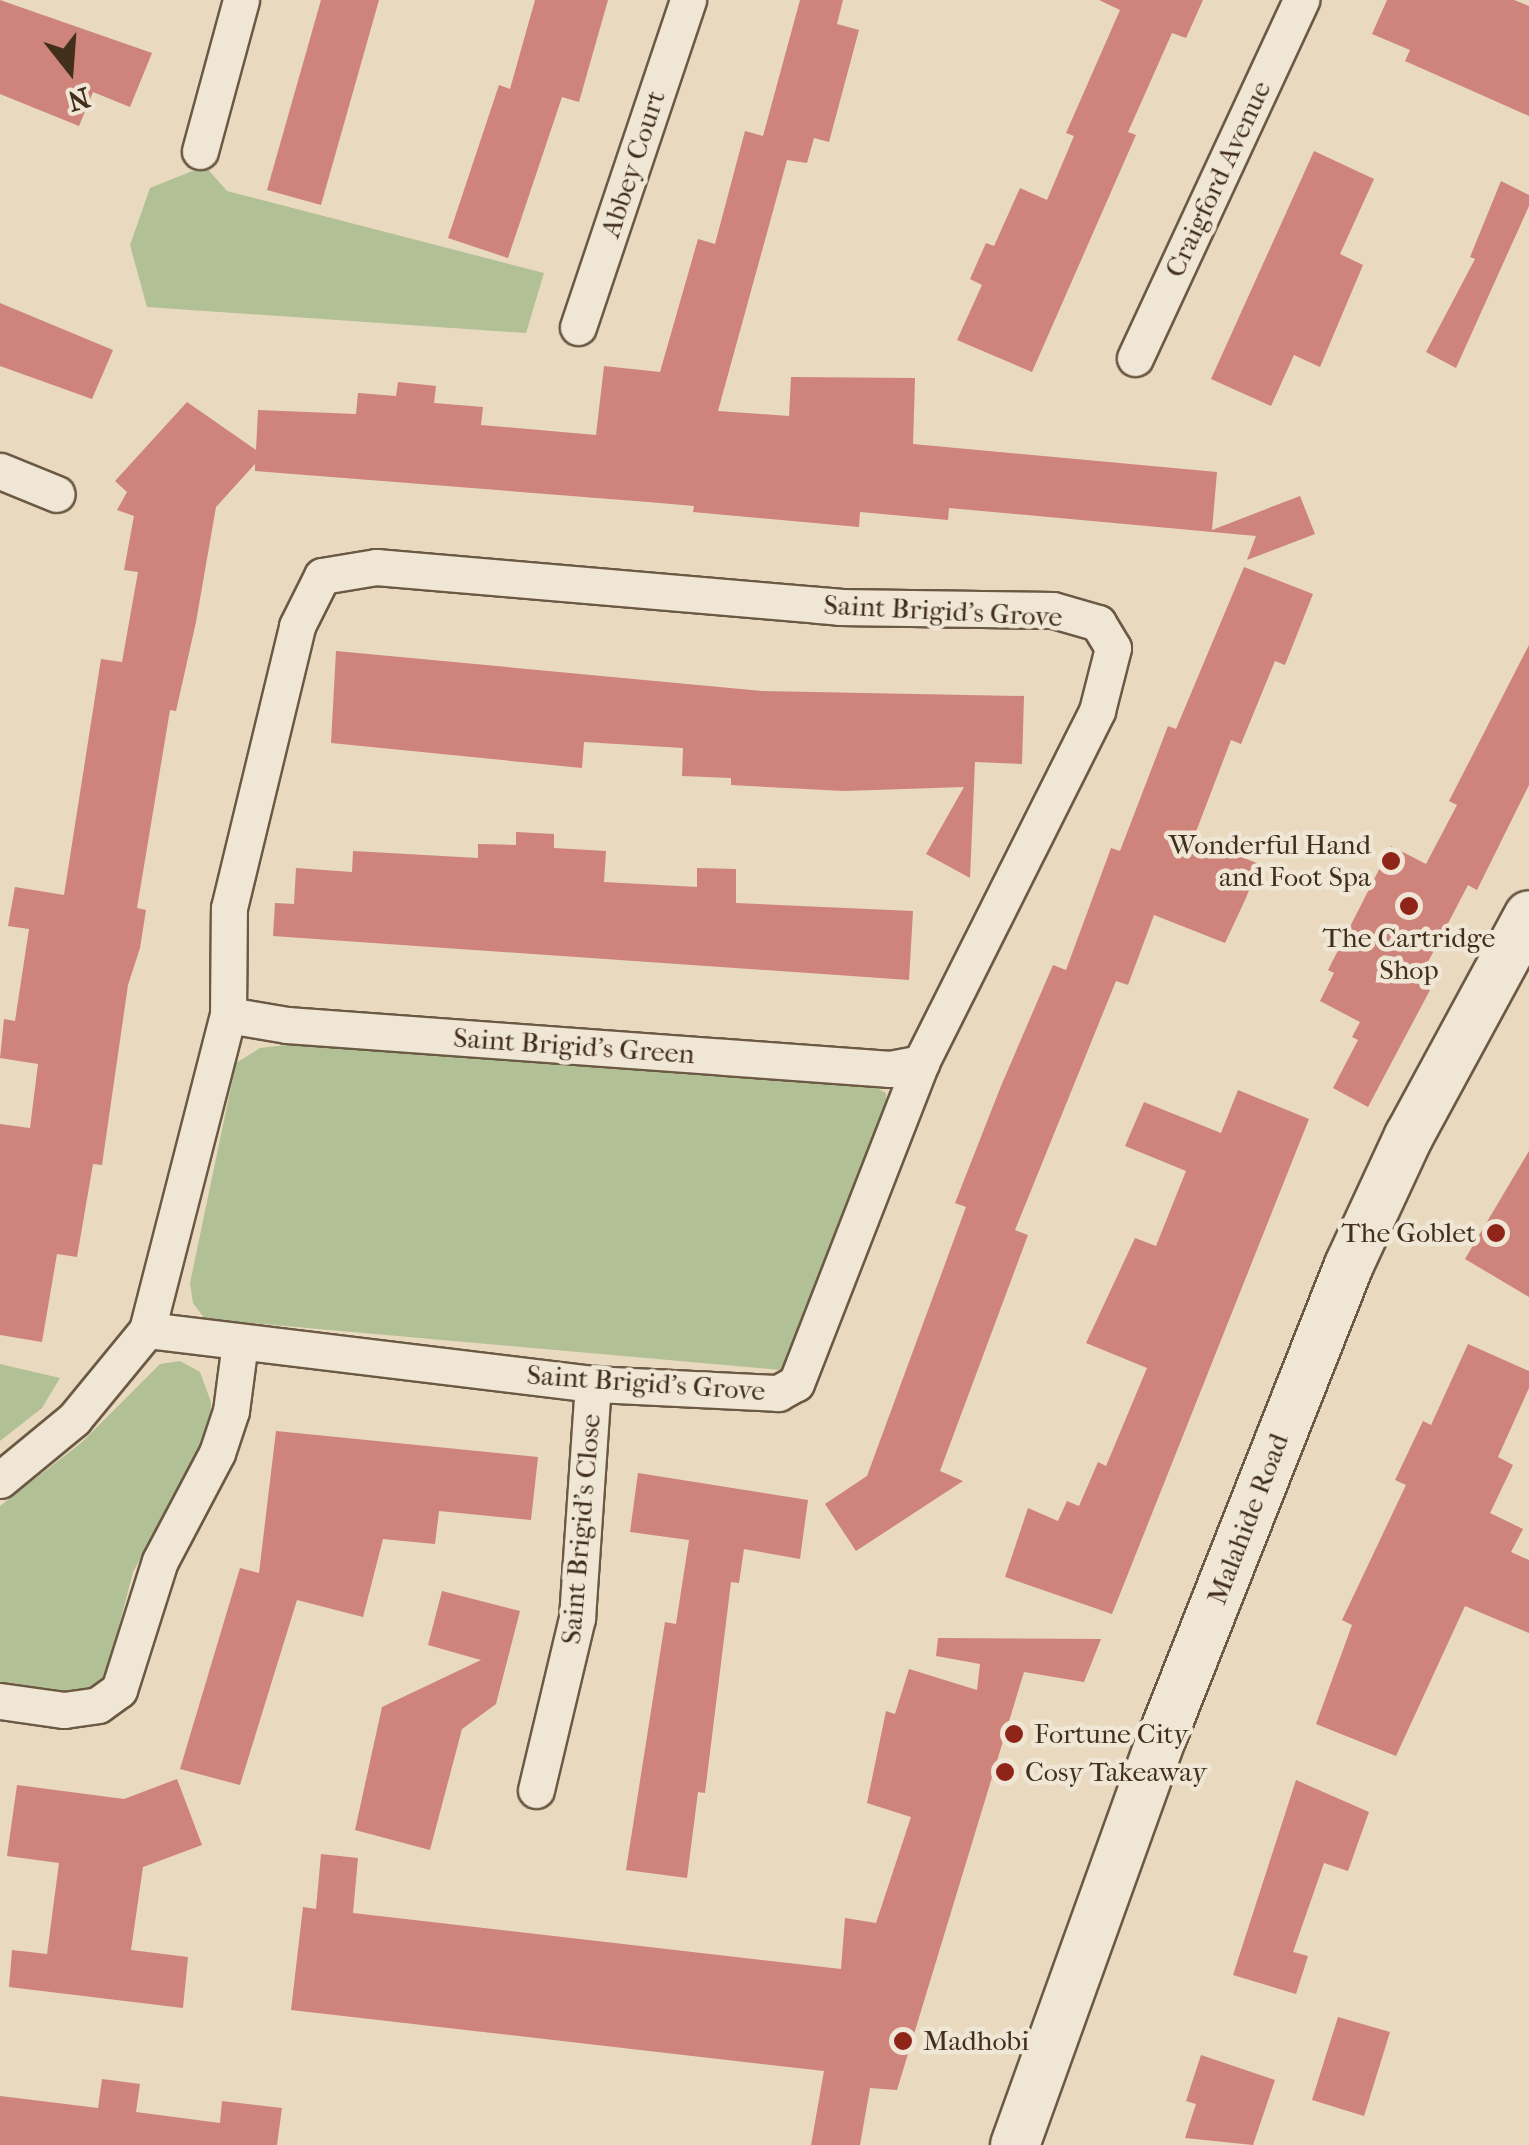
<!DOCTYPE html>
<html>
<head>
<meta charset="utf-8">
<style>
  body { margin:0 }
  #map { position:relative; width:1529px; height:2145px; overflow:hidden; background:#e8d9bf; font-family:"IM FELL French Canon",serif }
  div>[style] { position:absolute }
  .green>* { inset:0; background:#b2c095 }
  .building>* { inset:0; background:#ce847a }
  .roads { filter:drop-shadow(2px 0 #6b5944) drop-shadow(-2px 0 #6b5944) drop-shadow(0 2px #6b5944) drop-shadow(0 -2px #6b5944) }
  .minor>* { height:35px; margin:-17.5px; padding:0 17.5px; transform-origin:17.5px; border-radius:17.5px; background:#f0e6d5 }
  .secondary>* { height:48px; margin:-24px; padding:0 24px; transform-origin:24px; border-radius:24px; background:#f0e6d5 }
  .dots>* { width:28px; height:28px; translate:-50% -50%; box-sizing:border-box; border:5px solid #f0e6d5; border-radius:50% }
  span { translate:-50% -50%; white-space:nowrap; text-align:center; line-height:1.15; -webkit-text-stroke:9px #f0e6d5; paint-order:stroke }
  .street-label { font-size:28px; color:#412e1b }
  .poi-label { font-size:28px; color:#412e1b }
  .right { translate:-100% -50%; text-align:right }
  .left { translate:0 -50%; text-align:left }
  .north { position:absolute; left:20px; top:20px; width:100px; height:100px; -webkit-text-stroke:8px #f0e6d5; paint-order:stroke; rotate:163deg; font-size:28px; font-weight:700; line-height:40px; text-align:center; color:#412e1b }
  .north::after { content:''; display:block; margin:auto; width:35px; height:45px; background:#412e1b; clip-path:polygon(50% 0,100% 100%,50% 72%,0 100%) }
</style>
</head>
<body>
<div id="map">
  <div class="green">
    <i style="clip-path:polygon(205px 166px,227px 191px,544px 273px,526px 333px,147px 307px,130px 245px,150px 188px)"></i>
    <i style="clip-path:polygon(296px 1044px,863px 1081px,886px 1093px,886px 1117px,781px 1370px,205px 1319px,193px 1303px,190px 1283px,236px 1063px,260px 1048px)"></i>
    <i style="clip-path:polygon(180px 1361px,200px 1372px,211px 1402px,210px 1431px,133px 1572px,105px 1680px,82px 1693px,0 1682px,0 1506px,81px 1443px,160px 1364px)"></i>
    <i style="clip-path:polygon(0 1364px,60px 1378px,42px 1408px,0 1441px)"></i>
  </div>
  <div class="building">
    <i style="clip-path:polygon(0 0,152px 53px,130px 107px,93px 92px,79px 126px,0 94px)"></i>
    <i style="clip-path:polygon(321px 0,379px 0,321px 205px,267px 190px)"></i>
    <i style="clip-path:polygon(535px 0,608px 0,579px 102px,562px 97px,508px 258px,448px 238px,499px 85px,510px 89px)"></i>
    <i style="clip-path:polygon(800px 0,843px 0,837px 24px,859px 30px,829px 142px,814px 138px,807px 163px,787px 160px,718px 411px,789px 416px,791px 377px,915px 378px,913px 444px,1217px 472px,1212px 530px,1300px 496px,1315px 534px,1247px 560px,1256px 536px,949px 508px,948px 520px,860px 512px,859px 527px,693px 512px,694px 506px,648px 502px,255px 471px,255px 464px,216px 507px,196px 622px,176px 711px,170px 710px,137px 908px,146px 910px,140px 948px,128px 985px,102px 1165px,93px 1164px,77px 1257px,57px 1254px,42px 1342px,0 1335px,0 1124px,30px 1128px,38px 1064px,0 1058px,4px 1019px,15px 1021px,29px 929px,8px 926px,15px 887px,64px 895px,101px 659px,122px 662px,138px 572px,124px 570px,134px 516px,117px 510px,127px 492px,115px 481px,187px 402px,256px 450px,258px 410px,356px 414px,358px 393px,396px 396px,398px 382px,436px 386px,434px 403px,483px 407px,481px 425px,596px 435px,604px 366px,660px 372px,698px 239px,715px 244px,745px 131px,763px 136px)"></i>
    <i style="clip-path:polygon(1099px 0,1203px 0,1186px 38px,1172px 33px,1128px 132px,1136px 135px,1032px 372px,957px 340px,982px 285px,970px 279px,986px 243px,994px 246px,1020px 188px,1047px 200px,1074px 136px,1066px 133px,1120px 10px)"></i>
    <i style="clip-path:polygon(1387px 0,1514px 0,1529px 6px,1529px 116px,1405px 61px,1410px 50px,1372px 34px)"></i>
    <i style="clip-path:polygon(1314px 151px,1374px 179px,1340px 254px,1363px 265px,1320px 367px,1294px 355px,1271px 406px,1211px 379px)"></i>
    <i style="clip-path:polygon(1501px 181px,1529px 195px,1529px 206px,1456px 368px,1426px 352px,1475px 259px,1470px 257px)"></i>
    <i style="clip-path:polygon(0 303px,113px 350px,92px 399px,0 366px)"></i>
    <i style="clip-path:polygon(1244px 567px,1313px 594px,1285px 665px,1275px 661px,1241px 744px,1231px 740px,1194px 837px,1259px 864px,1246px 898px,1225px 943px,1154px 915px,1128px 985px,1116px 981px,1015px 1230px,1028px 1235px,940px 1471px,963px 1481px,856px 1551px,825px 1504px,867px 1476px,966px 1207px,955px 1203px,1001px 1086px,1053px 965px,1066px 970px,1111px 848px,1120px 851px,1168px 726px,1176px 729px)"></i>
    <i style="clip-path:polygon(1529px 645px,1529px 785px,1477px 890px,1468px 885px,1417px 983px,1430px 990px,1368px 1107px,1333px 1088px,1358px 1040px,1352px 1037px,1360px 1022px,1320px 1001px,1334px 973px,1328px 970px,1391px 846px,1426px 864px,1457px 805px,1449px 801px)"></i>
    <i style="clip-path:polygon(336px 651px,762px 691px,1024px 696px,1022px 764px,975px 762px,970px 878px,926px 854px,964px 787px,844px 791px,731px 785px,731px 778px,682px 776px,683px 748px,584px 742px,582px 768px,331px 743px)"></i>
    <i style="clip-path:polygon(516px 832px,554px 834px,554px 848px,606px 851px,604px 882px,697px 887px,697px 868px,736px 869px,736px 903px,913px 911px,909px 980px,273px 936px,275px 903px,294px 904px,296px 868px,352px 872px,353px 851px,478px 858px,478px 844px,516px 845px)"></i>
    <i style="clip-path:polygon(1238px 1090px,1309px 1119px,1112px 1614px,1005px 1577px,1028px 1508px,1058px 1521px,1067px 1501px,1079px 1506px,1098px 1462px,1106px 1466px,1147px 1368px,1086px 1343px,1135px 1238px,1156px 1246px,1186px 1171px,1125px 1146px,1144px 1102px,1221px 1133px)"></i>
    <i style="clip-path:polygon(1529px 1151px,1529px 1297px,1465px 1259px)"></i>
    <i style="clip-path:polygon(1468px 1344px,1529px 1371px,1529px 1388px,1498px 1457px,1513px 1465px,1490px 1513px,1523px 1529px,1511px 1552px,1529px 1560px,1529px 1633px,1465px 1606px,1396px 1756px,1316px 1724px,1352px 1625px,1342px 1620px,1406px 1485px,1395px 1480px,1423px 1421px,1431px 1425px)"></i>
    <i style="clip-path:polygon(276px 1431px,538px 1457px,531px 1520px,439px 1511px,435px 1544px,383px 1539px,363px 1617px,297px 1600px,240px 1785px,180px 1769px,240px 1568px,259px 1573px)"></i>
    <i style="clip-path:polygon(638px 1473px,808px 1500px,800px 1559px,744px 1549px,739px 1583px,731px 1582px,705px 1793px,698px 1792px,687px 1878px,626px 1870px,665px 1622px,676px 1624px,689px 1540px,630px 1532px)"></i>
    <i style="clip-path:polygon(442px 1591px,520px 1611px,496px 1704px,462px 1729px,430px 1850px,355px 1830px,382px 1707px,481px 1660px,428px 1645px)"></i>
    <i style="clip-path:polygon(938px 1638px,1101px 1639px,1084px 1682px,1024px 1672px,897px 2090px,870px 2088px,860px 2145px,811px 2145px,824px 2071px,291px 2010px,303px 1907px,316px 1909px,321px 1854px,358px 1858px,353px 1913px,841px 1969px,845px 1918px,876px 1923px,911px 1817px,867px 1803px,886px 1711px,895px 1714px,909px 1669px,977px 1690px,980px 1664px,936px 1656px)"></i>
    <i style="clip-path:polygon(177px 1779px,202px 1845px,143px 1867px,131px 1950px,188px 1957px,183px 2008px,9px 1987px,12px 1950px,47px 1954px,59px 1863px,7px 1856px,17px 1785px,124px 1799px)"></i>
    <i style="clip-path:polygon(1296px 1780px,1369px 1812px,1348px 1871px,1324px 1863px,1293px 1952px,1308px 1956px,1296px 1994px,1233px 1975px)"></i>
    <i style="clip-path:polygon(1338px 2017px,1390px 2032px,1364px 2116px,1312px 2100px)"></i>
    <i style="clip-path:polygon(1201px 2055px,1275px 2080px,1253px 2145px,1185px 2138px,1196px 2104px,1186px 2101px)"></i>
    <i style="clip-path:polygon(102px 2079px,140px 2084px,136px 2112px,220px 2123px,222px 2101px,282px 2108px,277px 2145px,0 2145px,0 2096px,98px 2108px)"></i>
  </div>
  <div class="roads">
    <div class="minor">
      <i style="left:200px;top:151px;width:156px;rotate:-74.8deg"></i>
      <i style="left:578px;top:327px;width:345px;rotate:-71.4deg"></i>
      <i style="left:1135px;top:358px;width:395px;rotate:-65.1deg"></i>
      <i style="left:0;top:471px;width:61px;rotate:22deg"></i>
      <i style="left:228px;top:1015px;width:60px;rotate:9.6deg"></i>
      <i style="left:287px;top:1025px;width:605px;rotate:4.17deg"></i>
      <i style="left:890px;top:1069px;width:32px;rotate:-11deg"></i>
      <i style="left:0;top:1480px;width:96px;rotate:-39.5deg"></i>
      <i style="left:74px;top:1419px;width:115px;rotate:-50.6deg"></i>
      <i style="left:147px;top:1330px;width:325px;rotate:-75.6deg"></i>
      <i style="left:228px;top:1015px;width:107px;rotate:-89.5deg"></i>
      <i style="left:229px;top:908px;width:290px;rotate:-76.4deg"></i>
      <i style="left:297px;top:626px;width:56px;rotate:-63.4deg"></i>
      <i style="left:322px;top:576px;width:55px;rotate:-9.5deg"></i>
      <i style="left:376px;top:567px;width:465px;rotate:4.9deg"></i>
      <i style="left:839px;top:607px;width:214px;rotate:0.8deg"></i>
      <i style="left:1053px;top:610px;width:47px;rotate:16.1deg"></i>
      <i style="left:1098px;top:623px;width:29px;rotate:59deg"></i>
      <i style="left:1113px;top:648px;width:65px;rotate:104.3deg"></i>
      <i style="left:1097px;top:711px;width:394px;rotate:116.6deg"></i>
      <i style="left:921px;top:1063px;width:344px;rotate:111.3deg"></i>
      <i style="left:796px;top:1383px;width:21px;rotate:151deg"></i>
      <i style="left:778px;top:1393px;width:185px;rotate:-177.2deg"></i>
      <i style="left:593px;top:1384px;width:449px;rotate:-173.1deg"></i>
      <i style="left:0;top:1701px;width:65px;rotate:8deg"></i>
      <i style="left:64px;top:1710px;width:34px;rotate:-8deg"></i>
      <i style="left:98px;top:1705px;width:26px;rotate:-36deg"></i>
      <i style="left:119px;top:1690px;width:135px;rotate:-72.4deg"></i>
      <i style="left:160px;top:1561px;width:122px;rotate:-62.2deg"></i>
      <i style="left:217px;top:1453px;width:44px;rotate:-71.6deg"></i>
      <i style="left:231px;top:1411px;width:69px;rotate:-82.5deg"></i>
      <i style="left:536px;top:1790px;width:177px;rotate:-76.6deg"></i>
      <i style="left:577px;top:1618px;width:235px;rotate:-86.1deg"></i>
    </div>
    <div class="secondary">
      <i style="left:1015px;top:2145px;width:436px;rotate:-70.2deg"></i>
      <i style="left:1163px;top:1735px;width:505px;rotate:-68.41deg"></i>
      <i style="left:1349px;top:1265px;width:142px;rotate:-65.1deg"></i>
      <i style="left:1409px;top:1136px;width:251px;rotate:-61.5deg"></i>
    </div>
  </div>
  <div class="dots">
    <i style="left:1391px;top:861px;background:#8f2418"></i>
    <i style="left:1409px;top:906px;background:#8f2418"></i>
    <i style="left:1496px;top:1233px;background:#8f2418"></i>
    <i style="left:1014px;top:1734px;background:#8f2418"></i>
    <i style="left:1005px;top:1772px;background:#8f2418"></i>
    <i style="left:903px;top:2041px;background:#8f2418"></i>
  </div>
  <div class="street-label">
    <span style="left:633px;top:164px;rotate:-72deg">Abbey Court</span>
    <span style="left:1218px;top:179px;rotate:-65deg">Craigford Avenue</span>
    <span style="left:943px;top:611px;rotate:3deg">Saint Brigid's Grove</span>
    <span style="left:574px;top:1046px;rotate:4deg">Saint Brigid's Green</span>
    <span style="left:646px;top:1383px;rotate:4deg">Saint Brigid's Grove</span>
    <span style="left:1248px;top:1519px;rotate:-69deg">Malahide Road</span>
    <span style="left:581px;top:1529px;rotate:-85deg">Saint Brigid's Close</span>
  </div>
  <div class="poi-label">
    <span class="right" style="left:1371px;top:861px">Wonderful Hand<br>and Foot Spa</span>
    <span style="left:1409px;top:954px">The Cartridge<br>Shop</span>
    <span class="right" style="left:1476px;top:1233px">The Goblet</span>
    <span class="left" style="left:1034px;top:1734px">Fortune City</span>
    <span class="left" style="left:1025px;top:1772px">Cosy Takeaway</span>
    <span class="left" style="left:923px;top:2041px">Madhobi</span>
  </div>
  <div class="north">N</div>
</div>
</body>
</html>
